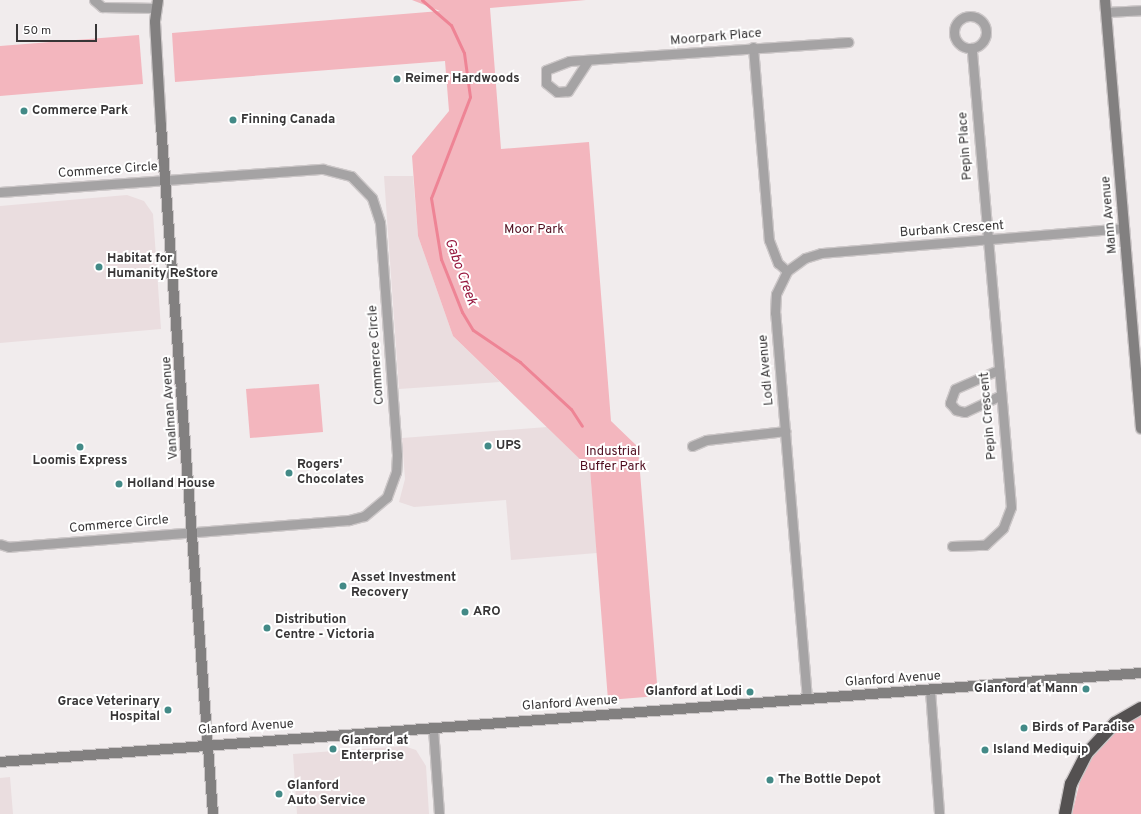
<!DOCTYPE html>
<html>
<head>
<meta charset="utf-8">
<style>
  body { margin:0 }
  #map { position:relative; width:1141px; height:814px; overflow:hidden; background:#f1eced; font-family:Overpass,sans-serif }
  div>[style] { position:absolute }
  .built>* { inset:0; background:#eadddf }
  .green>* { inset:0; background:#f3b6be }
  .stream>* { height:3px; margin:-1.5px; padding:0 1.5px; transform-origin:1.5px; border-radius:1.5px; background:#ee8495 }
  .roads { filter:drop-shadow(1px 0 #ccc7c8) drop-shadow(-1px 0 #ccc7c8) drop-shadow(0 1px #ccc7c8) drop-shadow(0 -1px #ccc7c8) }
  .street>* { height:9px; margin:-4.5px; padding:0 4.5px; transform-origin:4.5px; border-radius:4.5px; background:#a5a3a4 }
  .street>.ring { margin:-4.5px; padding:0; box-sizing:content-box; background:none; border:9px solid #a5a3a4; border-radius:50% }
  .secondary>* { height:10px; margin:-5px; padding:0 5px; transform-origin:5px; border-radius:5px; background:#828080 }
  .highway>* { height:12px; margin:-6px; padding:0 6px; transform-origin:6px; border-radius:6px; background:#545151 }
  .dots>* { width:11px; height:11px; translate:-50% -50%; box-sizing:border-box; border:2px solid #fff; border-radius:50% }
  span { translate:-50% -50%; white-space:nowrap; text-align:center; line-height:1.15; -webkit-text-stroke:4px #fff; paint-order:stroke }
  .street-label { font-size:13px; color:#373536 }
  .poi-label { font-size:13px; color:#373536; font-weight:700 }
  .left { translate:0 -50%; text-align:left }
  .right { translate:-100% -50%; text-align:right }
  .park-label { font-size:13px; color:#510f20 }
  .water-label { font-size:14px; color:#96173d; font-style:italic }
  .scale { position:absolute; left:16px; top:24px; width:81px; height:18px; box-sizing:border-box; border:2px solid #373536; border-top:0; padding-left:5px; font-size:12px; line-height:14px; white-space:nowrap; color:#373536; -webkit-text-stroke:3px #fff; paint-order:stroke }
</style>
</head>
<body>
<div id="map">
  <div class="built">
    <i style="clip-path:polygon(384px 176px,413px 176px,418px 236px,453px 336px,500px 382px,399px 389px)"></i>
    <i style="clip-path:polygon(127px 195px,144px 201px,153px 214px,161px 329px,0 343px,0 206px)"></i>
    <i style="clip-path:polygon(547px 427px,590px 469px,597px 553px,511px 560px,506px 500px,414px 507px,399px 502px,405px 479px,402px 438px)"></i>
    <i style="clip-path:polygon(404px 746px,416px 750px,426px 766px,429px 814px,297px 814px,293px 754px)"></i>
    <i style="clip-path:polygon(10px 777px,13px 814px,0 814px,0 778px)"></i>
  </div>
  <div class="green">
    <i style="clip-path:polygon(412px 0,586px 0,490px 8px,501px 149px,589px 142px,611px 421px,638px 447px,658px 696px,608px 700px,590px 469px,453px 336px,418px 236px,412px 156px,449px 111px,445px 61px,175px 82px,172px 33px,440px 11px)"></i>
    <i style="clip-path:polygon(139px 35px,143px 84px,0 96px,0 46px)"></i>
    <i style="clip-path:polygon(319px 384px,323px 432px,250px 438px,246px 389px)"></i>
    <i style="clip-path:polygon(1141px 715px,1141px 814px,1072px 814px,1083px 769px,1102px 741px)"></i>
  </div>
  <div class="stream">
    <i style="left:422px;top:0;width:38px;rotate:41deg"></i>
    <i style="left:451px;top:25px;width:31px;rotate:65deg"></i>
    <i style="left:464px;top:53px;width:44px;rotate:82.2deg"></i>
    <i style="left:470px;top:97px;width:108px;rotate:111.1deg"></i>
    <i style="left:431px;top:198px;width:62px;rotate:80.7deg"></i>
    <i style="left:441px;top:259px;width:57px;rotate:68.4deg"></i>
    <i style="left:462px;top:312px;width:21px;rotate:59deg"></i>
    <i style="left:473px;top:330px;width:57px;rotate:34.2deg"></i>
    <i style="left:520px;top:362px;width:69px;rotate:42.7deg"></i>
    <i style="left:571px;top:409px;width:20px;rotate:57deg"></i>
  </div>
  <div class="roads">
    <div class="street">
      <i style="left:94px;top:0;width:11px;rotate:41deg"></i>
      <i style="left:102px;top:7px;width:54px;rotate:1.1deg"></i>
      <i style="left:1106px;top:12px;width:35px;rotate:-3deg"></i>
      <i class="ring" style="left:954px;top:16px;width:23px;height:23px"></i>
      <i style="left:753px;top:47px;width:194px;rotate:85.3deg"></i>
      <i style="left:769px;top:240px;width:25px;rotate:69deg"></i>
      <i style="left:778px;top:263px;width:12px;rotate:42deg"></i>
      <i style="left:587px;top:62px;width:35px;rotate:123deg"></i>
      <i style="left:568px;top:91px;width:11px;rotate:175deg"></i>
      <i style="left:557px;top:92px;width:14px;rotate:-141deg"></i>
      <i style="left:546px;top:83px;width:13px;rotate:-90deg"></i>
      <i style="left:546px;top:70px;width:25px;rotate:-21deg"></i>
      <i style="left:569px;top:61px;width:280px;rotate:-3.9deg"></i>
      <i style="left:0;top:192px;width:324px;rotate:-4.1deg"></i>
      <i style="left:323px;top:169px;width:29px;rotate:14deg"></i>
      <i style="left:351px;top:176px;width:30px;rotate:46deg"></i>
      <i style="left:372px;top:198px;width:26px;rotate:72deg"></i>
      <i style="left:380px;top:223px;width:233px;rotate:85.8deg"></i>
      <i style="left:397px;top:455px;width:17px;rotate:93deg"></i>
      <i style="left:396px;top:472px;width:27px;rotate:110deg"></i>
      <i style="left:387px;top:497px;width:30px;rotate:140deg"></i>
      <i style="left:364px;top:516px;width:16px;rotate:165deg"></i>
      <i style="left:349px;top:520px;width:341px;rotate:175.5deg"></i>
      <i style="left:9px;top:547px;width:9px;rotate:-162deg"></i>
      <i style="left:998px;top:370px;width:47px;rotate:156.2deg"></i>
      <i style="left:955px;top:389px;width:15px;rotate:110deg"></i>
      <i style="left:950px;top:403px;width:9px;rotate:49deg"></i>
      <i style="left:956px;top:410px;width:9px;rotate:13deg"></i>
      <i style="left:965px;top:412px;width:38px;rotate:-25deg"></i>
      <i style="left:692px;top:446px;width:15px;rotate:-23deg"></i>
      <i style="left:706px;top:440px;width:80px;rotate:-6.5deg"></i>
      <i style="left:952px;top:546px;width:33px;rotate:-2deg"></i>
      <i style="left:985px;top:545px;width:25px;rotate:-43deg"></i>
      <i style="left:1003px;top:528px;width:22px;rotate:-69deg"></i>
      <i style="left:1011px;top:507px;width:461px;rotate:-94.9deg"></i>
      <i style="left:930px;top:690px;width:124px;rotate:85.8deg"></i>
      <i style="left:807px;top:699px;width:387px;rotate:-94.7deg"></i>
      <i style="left:775px;top:313px;width:19px;rotate:-87deg"></i>
      <i style="left:776px;top:294px;width:25px;rotate:-64deg"></i>
      <i style="left:787px;top:271px;width:22px;rotate:-36deg"></i>
      <i style="left:805px;top:258px;width:17px;rotate:-17deg"></i>
      <i style="left:821px;top:253px;width:304px;rotate:-4.7deg"></i>
      <i style="left:433px;top:728px;width:86px;rotate:86deg"></i>
    </div>
    <div class="secondary">
      <i style="left:158px;top:0;width:22px;rotate:98deg"></i>
      <i style="left:155px;top:22px;width:103px;rotate:86.7deg"></i>
      <i style="left:161px;top:125px;width:691px;rotate:85.68deg"></i>
      <i style="left:1105px;top:0;width:430px;rotate:85.2deg"></i>
      <i style="left:0;top:762px;width:1144px;rotate:-4.46deg"></i>
    </div>
    <div class="highway">
      <i style="left:1065px;top:814px;width:31px;rotate:-79deg"></i>
      <i style="left:1071px;top:784px;width:34px;rotate:-63deg"></i>
      <i style="left:1086px;top:754px;width:42px;rotate:-46.9deg"></i>
      <i style="left:1115px;top:723px;width:30px;rotate:-30deg"></i>
    </div>
  </div>
  <div class="dots">
    <i style="left:397px;top:79px;background:#438a87"></i>
    <i style="left:24px;top:111px;background:#438a87"></i>
    <i style="left:233px;top:120px;background:#438a87"></i>
    <i style="left:99px;top:267px;background:#438a87"></i>
    <i style="left:488px;top:446px;background:#438a87"></i>
    <i style="left:80px;top:447px;background:#438a87"></i>
    <i style="left:289px;top:473px;background:#438a87"></i>
    <i style="left:119px;top:484px;background:#438a87"></i>
    <i style="left:343px;top:586px;background:#438a87"></i>
    <i style="left:465px;top:612px;background:#438a87"></i>
    <i style="left:267px;top:628px;background:#438a87"></i>
    <i style="left:1086px;top:689px;background:#438a87"></i>
    <i style="left:750px;top:692px;background:#438a87"></i>
    <i style="left:168px;top:710px;background:#438a87"></i>
    <i style="left:1024px;top:728px;background:#438a87"></i>
    <i style="left:333px;top:749px;background:#438a87"></i>
    <i style="left:985px;top:750px;background:#438a87"></i>
    <i style="left:770px;top:780px;background:#438a87"></i>
    <i style="left:279px;top:794px;background:#438a87"></i>
  </div>
  <div class="street-label">
    <span style="left:716px;top:38px;rotate:-5deg">Moorpark Place</span>
    <span style="left:966px;top:146px;rotate:-94deg">Pepin Place</span>
    <span style="left:108px;top:171px;rotate:-4deg">Commerce Circle</span>
    <span style="left:1110px;top:215px;rotate:-95deg">Mann Avenue</span>
    <span style="left:952px;top:230px;rotate:-4deg">Burbank Crescent</span>
    <span style="left:377px;top:355px;rotate:-94deg">Commerce Circle</span>
    <span style="left:767px;top:370px;rotate:-95deg">Lodi Avenue</span>
    <span style="left:171px;top:408px;rotate:-94deg">Vanalman Avenue</span>
    <span style="left:989px;top:416px;rotate:-95deg">Pepin Crescent</span>
    <span style="left:119px;top:525px;rotate:-5deg">Commerce Circle</span>
    <span style="left:893px;top:680px;rotate:-4deg">Glanford Avenue</span>
    <span style="left:570px;top:704px;rotate:-4deg">Glanford Avenue</span>
    <span style="left:246px;top:728px;rotate:-4deg">Glanford Avenue</span>
  </div>
  <div class="poi-label">
    <span class="left" style="left:405px;top:79px">Reimer Hardwoods</span>
    <span class="left" style="left:32px;top:111px">Commerce Park</span>
    <span class="left" style="left:241px;top:120px">Finning Canada</span>
    <span class="left" style="left:107px;top:267px">Habitat for<br>Humanity ReStore</span>
    <span class="left" style="left:496px;top:446px">UPS</span>
    <span style="left:80px;top:461px">Loomis Express</span>
    <span class="left" style="left:297px;top:473px">Rogers'<br>Chocolates</span>
    <span class="left" style="left:127px;top:484px">Holland House</span>
    <span class="left" style="left:351px;top:586px">Asset Investment<br>Recovery</span>
    <span class="left" style="left:473px;top:612px">ARO</span>
    <span class="left" style="left:275px;top:628px">Distribution<br>Centre - Victoria</span>
    <span class="right" style="left:1078px;top:689px">Glanford at Mann</span>
    <span class="right" style="left:742px;top:692px">Glanford at Lodi</span>
    <span class="right" style="left:160px;top:710px">Grace Veterinary<br>Hospital</span>
    <span class="left" style="left:1032px;top:728px">Birds of Paradise</span>
    <span class="left" style="left:341px;top:749px">Glanford at<br>Enterprise</span>
    <span class="left" style="left:993px;top:750px">Island Mediquip</span>
    <span class="left" style="left:778px;top:780px">The Bottle Depot</span>
    <span class="left" style="left:287px;top:794px">Glanford<br>Auto Service</span>
  </div>
  <div class="park-label">
    <span style="left:534px;top:230px">Moor Park</span>
    <span style="left:613px;top:460px">Industrial<br>Buffer Park</span>
  </div>
  <div class="water-label">
    <span style="left:460px;top:272px;rotate:70deg">Gabo Creek</span>
  </div>
  <div class="scale">50 m</div>
</div>
</body>
</html>
